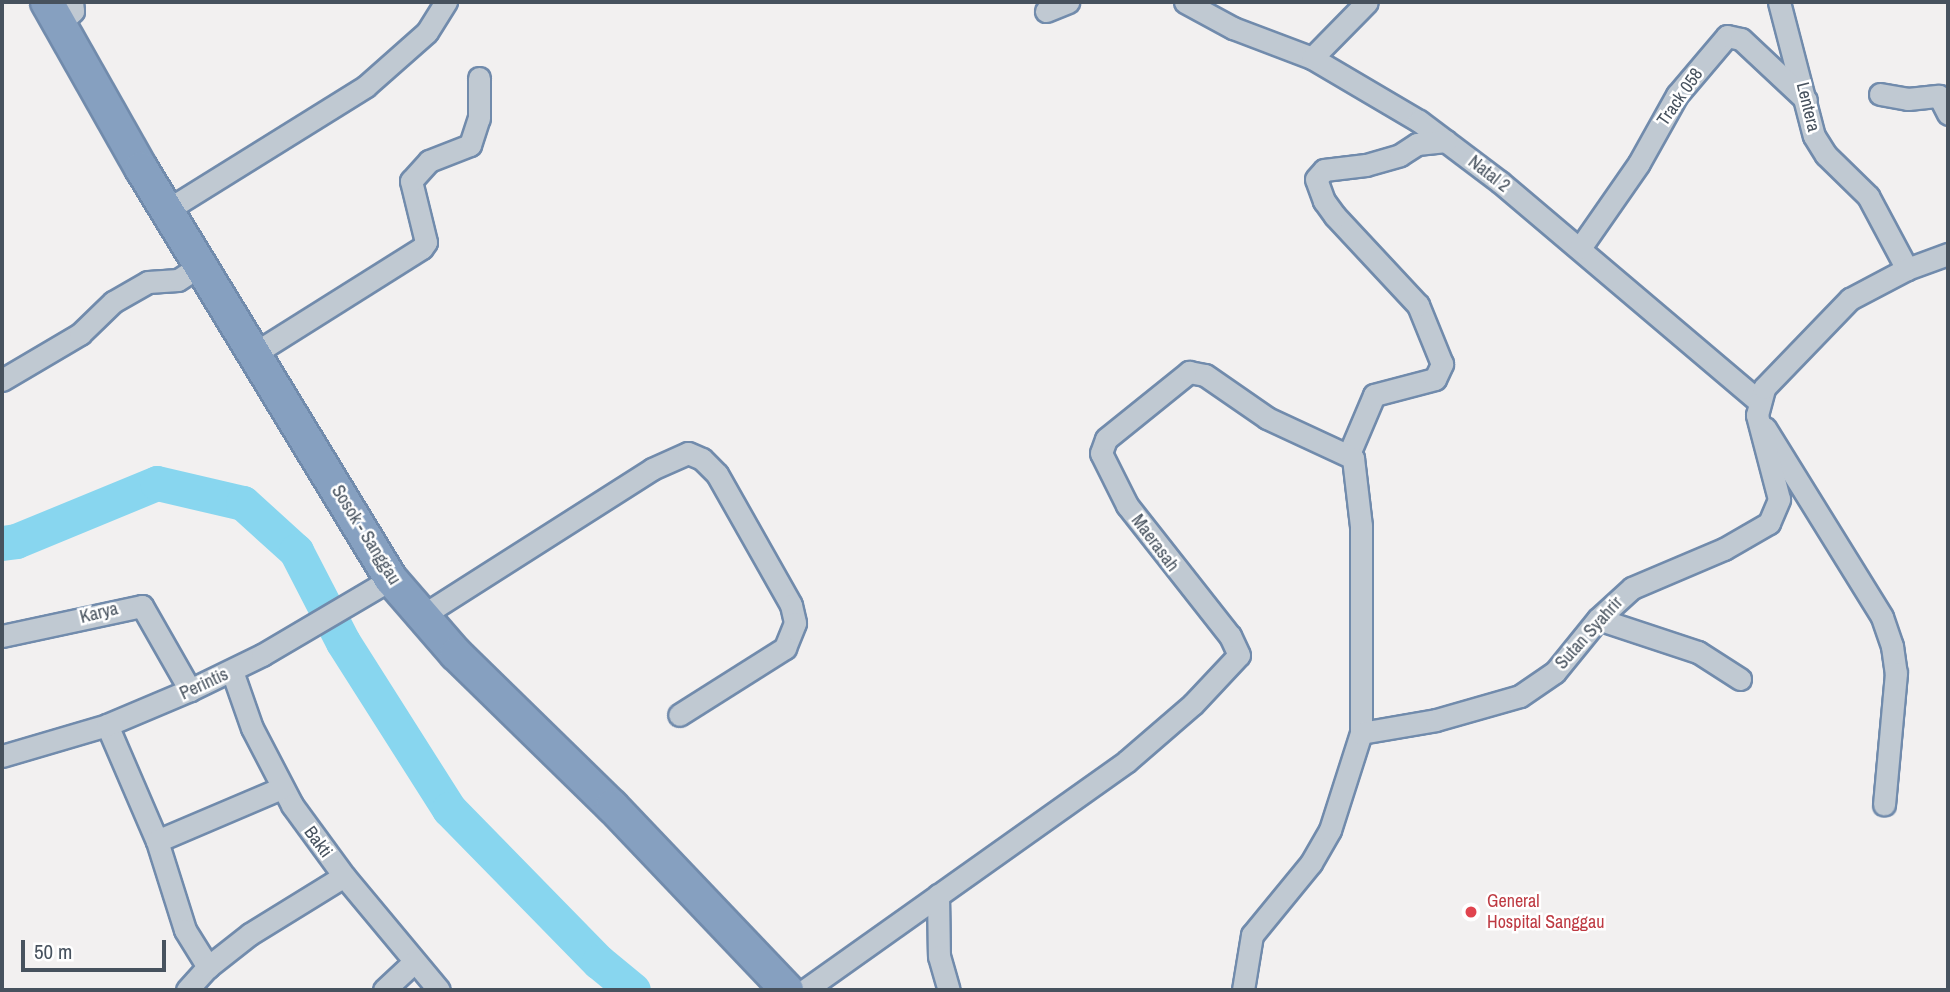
<!DOCTYPE html>
<html>
<head>
<meta charset="utf-8">
<style>
  body { margin:0 }
  #map { position:relative; width:1950px; height:992px; overflow:hidden; background:#f2f0f0; font-family:"Archivo Narrow",sans-serif }
  div>[style] { position:absolute }
  .river>* { height:35px; margin:-17.5px; padding:0 17.5px; transform-origin:17.5px; border-radius:17.5px; background:#88d6ef }
  .roads { filter:drop-shadow(2px 0 #718bac) drop-shadow(-2px 0 #718bac) drop-shadow(0 2px #718bac) drop-shadow(0 -2px #718bac) }
  .minor>* { height:21px; margin:-10.5px; padding:0 10.5px; transform-origin:10.5px; border-radius:10.5px; background:#c0c9d2 }
  .highway>* { height:32px; margin:-16px; padding:0 16px; transform-origin:16px; border-radius:16px; background:#86a0c0 }
  .dots>* { width:19px; height:19px; translate:-50% -50%; box-sizing:border-box; border:4px solid #fff; border-radius:50% }
  span { translate:-50% -50%; white-space:nowrap; text-align:center; line-height:1.15; -webkit-text-stroke:5px #fff; paint-order:stroke }
  .street-label { font-size:18px; color:#47525e }
  .health-label { font-size:18px; color:#be3a42 }
  .left { translate:0 -50%; text-align:left }
  .frame { position:absolute; inset:0; border:4px solid #47525e; pointer-events:none }
  .scale { position:absolute; left:21px; top:940px; width:145px; height:32px; box-sizing:border-box; border:4px solid #47525e; border-top:0; padding-left:9px; font-size:21px; line-height:24px; white-space:nowrap; color:#47525e; -webkit-text-stroke:5px #fff; paint-order:stroke }
</style>
</head>
<body>
<div id="map">
  <div class="river">
    <i style="left:2px;top:543px;width:14px;rotate:-8deg"></i>
    <i style="left:16px;top:541px;width:152px;rotate:-22.4deg"></i>
    <i style="left:157px;top:483px;width:88px;rotate:13.1deg"></i>
    <i style="left:243px;top:503px;width:72px;rotate:42.2deg"></i>
    <i style="left:296px;top:551px;width:102px;rotate:62.7deg"></i>
    <i style="left:343px;top:642px;width:198px;rotate:57.6deg"></i>
    <i style="left:449px;top:809px;width:214px;rotate:45.6deg"></i>
    <i style="left:599px;top:962px;width:44px;rotate:39.5deg"></i>
  </div>
  <div class="roads">
    <div class="minor">
      <i style="left:1185px;top:2px;width:55px;rotate:28.4deg"></i>
      <i style="left:1233px;top:28px;width:85px;rotate:20.8deg"></i>
      <i style="left:1312px;top:58px;width:124px;rotate:30.5deg"></i>
      <i style="left:1419px;top:121px;width:101px;rotate:37deg"></i>
      <i style="left:1500px;top:182px;width:338px;rotate:40.3deg"></i>
      <i style="left:1779px;top:2px;width:138px;rotate:75.4deg"></i>
      <i style="left:1814px;top:136px;width:22px;rotate:58deg"></i>
      <i style="left:1826px;top:155px;width:59px;rotate:44.3deg"></i>
      <i style="left:1868px;top:196px;width:83px;rotate:61.9deg"></i>
      <i style="left:1046px;top:11px;width:24px;rotate:-22deg"></i>
      <i style="left:59px;top:24px;width:19px;rotate:-43deg"></i>
      <i style="left:73px;top:11px;width:9px;rotate:-96deg"></i>
      <i style="left:1312px;top:58px;width:78px;rotate:-45.5deg"></i>
      <i style="left:1880px;top:94px;width:28px;rotate:10deg"></i>
      <i style="left:1908px;top:99px;width:31px;rotate:-6deg"></i>
      <i style="left:1939px;top:96px;width:20px;rotate:63deg"></i>
      <i style="left:167px;top:210px;width:234px;rotate:-31.9deg"></i>
      <i style="left:366px;top:86px;width:81px;rotate:-41.5deg"></i>
      <i style="left:427px;top:32px;width:36px;rotate:-58deg"></i>
      <i style="left:1580px;top:248px;width:103px;rotate:-55.2deg"></i>
      <i style="left:1639px;top:163px;width:78px;rotate:-60.8deg"></i>
      <i style="left:1677px;top:95px;width:77px;rotate:-49.7deg"></i>
      <i style="left:1727px;top:36px;width:14px;rotate:12deg"></i>
      <i style="left:1741px;top:39px;width:89px;rotate:43.2deg"></i>
      <i style="left:255px;top:353px;width:197px;rotate:-32.2deg"></i>
      <i style="left:422px;top:248px;width:7px;rotate:-56deg"></i>
      <i style="left:426px;top:242px;width:63px;rotate:-103.8deg"></i>
      <i style="left:411px;top:181px;width:27px;rotate:-48deg"></i>
      <i style="left:429px;top:161px;width:44px;rotate:-21.3deg"></i>
      <i style="left:470px;top:145px;width:28px;rotate:-72deg"></i>
      <i style="left:479px;top:118px;width:40px;rotate:-90deg"></i>
      <i style="left:2px;top:380px;width:91px;rotate:-30.5deg"></i>
      <i style="left:80px;top:334px;width:46px;rotate:-44.1deg"></i>
      <i style="left:113px;top:302px;width:40px;rotate:-29.7deg"></i>
      <i style="left:148px;top:282px;width:30px;rotate:-4deg"></i>
      <i style="left:178px;top:280px;width:27px;rotate:-33deg"></i>
      <i style="left:1765px;top:428px;width:222px;rotate:58.2deg"></i>
      <i style="left:1882px;top:617px;width:31px;rotate:71deg"></i>
      <i style="left:1892px;top:646px;width:27px;rotate:82deg"></i>
      <i style="left:1896px;top:673px;width:132px;rotate:95.2deg"></i>
      <i style="left:1349px;top:454px;width:64px;rotate:-67deg"></i>
      <i style="left:1374px;top:395px;width:63px;rotate:-14.7deg"></i>
      <i style="left:1435px;top:379px;width:17px;rotate:-65deg"></i>
      <i style="left:1442px;top:364px;width:64px;rotate:-112.1deg"></i>
      <i style="left:1418px;top:305px;width:122px;rotate:-133deg"></i>
      <i style="left:1335px;top:216px;width:19px;rotate:-126deg"></i>
      <i style="left:1324px;top:201px;width:23px;rotate:-110deg"></i>
      <i style="left:1316px;top:179px;width:12px;rotate:-48deg"></i>
      <i style="left:1324px;top:170px;width:42px;rotate:-6.8deg"></i>
      <i style="left:1366px;top:165px;width:35px;rotate:-16deg"></i>
      <i style="left:1400px;top:155px;width:20px;rotate:-33deg"></i>
      <i style="left:1417px;top:144px;width:29px;rotate:-6deg"></i>
      <i style="left:420px;top:617px;width:275px;rotate:-32.5deg"></i>
      <i style="left:652px;top:469px;width:39px;rotate:-24deg"></i>
      <i style="left:688px;top:453px;width:15px;rotate:23deg"></i>
      <i style="left:702px;top:459px;width:21px;rotate:45deg"></i>
      <i style="left:717px;top:474px;width:150px;rotate:60.5deg"></i>
      <i style="left:791px;top:605px;width:18px;rotate:77deg"></i>
      <i style="left:795px;top:623px;width:27px;rotate:112deg"></i>
      <i style="left:785px;top:648px;width:125px;rotate:147.7deg"></i>
      <i style="left:1598px;top:619px;width:105px;rotate:18.3deg"></i>
      <i style="left:1698px;top:652px;width:50px;rotate:32.7deg"></i>
      <i style="left:2px;top:636px;width:143px;rotate:-12.1deg"></i>
      <i style="left:142px;top:606px;width:97px;rotate:60.3deg"></i>
      <i style="left:232px;top:671px;width:60px;rotate:70.7deg"></i>
      <i style="left:252px;top:728px;width:87px;rotate:62.5deg"></i>
      <i style="left:292px;top:805px;width:88px;rotate:53.8deg"></i>
      <i style="left:344px;top:876px;width:148px;rotate:50.2deg"></i>
      <i style="left:107px;top:725px;width:126px;rotate:66.7deg"></i>
      <i style="left:157px;top:841px;width:93px;rotate:72.5deg"></i>
      <i style="left:185px;top:930px;width:44px;rotate:58.1deg"></i>
      <i style="left:2px;top:756px;width:109px;rotate:-16.4deg"></i>
      <i style="left:107px;top:725px;width:90px;rotate:-22.9deg"></i>
      <i style="left:190px;top:690px;width:80px;rotate:-25.9deg"></i>
      <i style="left:262px;top:655px;width:150px;rotate:-30.5deg"></i>
      <i style="left:157px;top:841px;width:135px;rotate:-23.1deg"></i>
      <i style="left:938px;top:895px;width:61px;rotate:89.1deg"></i>
      <i style="left:939px;top:956px;width:35px;rotate:74deg"></i>
      <i style="left:187px;top:990px;width:31px;rotate:-48deg"></i>
      <i style="left:208px;top:967px;width:53px;rotate:-38.2deg"></i>
      <i style="left:250px;top:934px;width:110px;rotate:-31.7deg"></i>
      <i style="left:384px;top:990px;width:41px;rotate:-43deg"></i>
      <i style="left:805px;top:990px;width:395px;rotate:-35.4deg"></i>
      <i style="left:1127px;top:761px;width:87px;rotate:-40.8deg"></i>
      <i style="left:1193px;top:704px;width:67px;rotate:-46.8deg"></i>
      <i style="left:1239px;top:655px;width:21px;rotate:-115deg"></i>
      <i style="left:1230px;top:636px;width:167px;rotate:-128.2deg"></i>
      <i style="left:1127px;top:505px;width:58px;rotate:-116.6deg"></i>
      <i style="left:1101px;top:453px;width:15px;rotate:-70deg"></i>
      <i style="left:1106px;top:439px;width:107px;rotate:-38.9deg"></i>
      <i style="left:1189px;top:372px;width:16px;rotate:11deg"></i>
      <i style="left:1205px;top:375px;width:75px;rotate:34.7deg"></i>
      <i style="left:1267px;top:418px;width:95px;rotate:24.9deg"></i>
      <i style="left:1353px;top:458px;width:68px;rotate:83.3deg"></i>
      <i style="left:1361px;top:526px;width:207px;rotate:90deg"></i>
      <i style="left:1243px;top:990px;width:56px;rotate:-80.7deg"></i>
      <i style="left:1252px;top:935px;width:93px;rotate:-50.7deg"></i>
      <i style="left:1311px;top:863px;width:38px;rotate:-60deg"></i>
      <i style="left:1330px;top:830px;width:102px;rotate:-72.3deg"></i>
      <i style="left:1361px;top:733px;width:76px;rotate:-9.8deg"></i>
      <i style="left:1436px;top:720px;width:87px;rotate:-15.9deg"></i>
      <i style="left:1520px;top:696px;width:42px;rotate:-34.4deg"></i>
      <i style="left:1555px;top:672px;width:68px;rotate:-50.9deg"></i>
      <i style="left:1598px;top:619px;width:46px;rotate:-42.4deg"></i>
      <i style="left:1632px;top:588px;width:100px;rotate:-23deg"></i>
      <i style="left:1724px;top:549px;width:52px;rotate:-30deg"></i>
      <i style="left:1769px;top:523px;width:26px;rotate:-67deg"></i>
      <i style="left:1779px;top:499px;width:87px;rotate:-104.7deg"></i>
      <i style="left:1757px;top:415px;width:28px;rotate:-75deg"></i>
      <i style="left:1764px;top:388px;width:124px;rotate:-46deg"></i>
      <i style="left:1850px;top:299px;width:64px;rotate:-27.8deg"></i>
      <i style="left:1907px;top:269px;width:44px;rotate:-20.1deg"></i>
    </div>
    <div class="highway">
      <i style="left:47px;top:2px;width:191px;rotate:60.5deg"></i>
      <i style="left:141px;top:168px;width:481px;rotate:58.7deg"></i>
      <i style="left:391px;top:579px;width:99px;rotate:49.1deg"></i>
      <i style="left:456px;top:654px;width:218px;rotate:44.3deg"></i>
      <i style="left:612px;top:806px;width:254px;rotate:46.4deg"></i>
    </div>
  </div>
  <div class="dots">
    <i style="left:1471px;top:912px;background:#e0444e"></i>
  </div>
  <div class="street-label">
    <span style="left:1680px;top:97px;rotate:-55deg">Track 058</span>
    <span style="left:1808px;top:107px;rotate:76deg">Lentera</span>
    <span style="left:1489px;top:174px;rotate:38deg">Natal 2</span>
    <span style="left:366px;top:535px;rotate:58deg">Sosok - Sanggau</span>
    <span style="left:1155px;top:543px;rotate:53deg">Maerasah</span>
    <span style="left:99px;top:613px;rotate:-14deg">Karya</span>
    <span style="left:1589px;top:633px;rotate:-48deg">Sutan Syahrir</span>
    <span style="left:204px;top:684px;rotate:-25deg">Perintis</span>
    <span style="left:318px;top:842px;rotate:54deg">Bakti</span>
  </div>
  <div class="health-label">
    <span class="left" style="left:1487px;top:912px">General<br>Hospital Sanggau</span>
  </div>
  <div class="frame"></div>
  <div class="scale">50 m</div>
</div>
</body>
</html>
